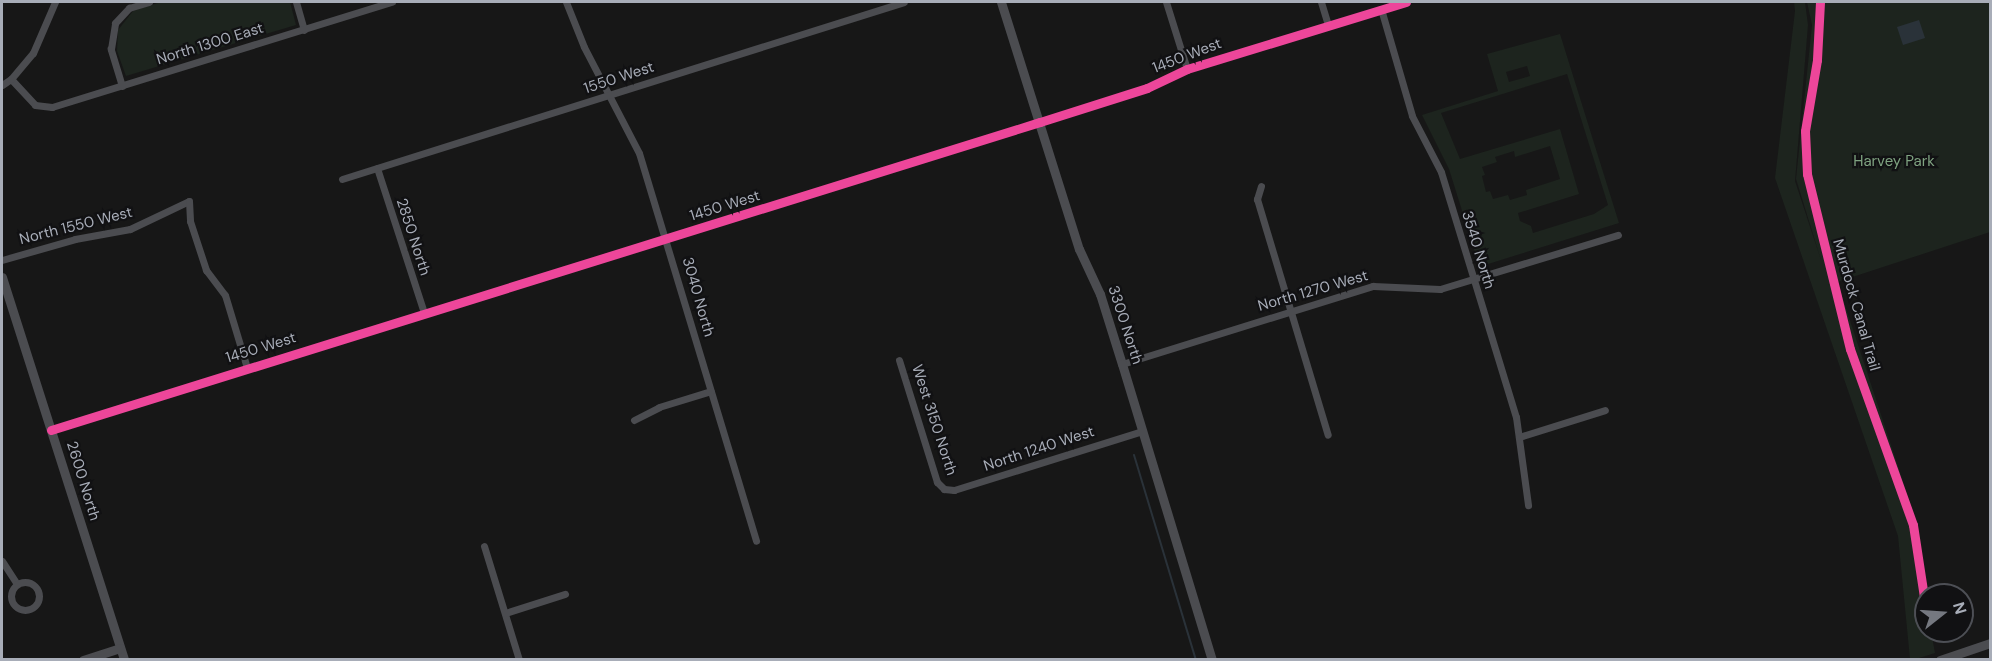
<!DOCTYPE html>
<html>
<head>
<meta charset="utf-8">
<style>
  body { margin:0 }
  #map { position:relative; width:1992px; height:661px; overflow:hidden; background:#171717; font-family:"DM Sans",sans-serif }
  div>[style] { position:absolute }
  .green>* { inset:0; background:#1d241e }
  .water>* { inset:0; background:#2a3239 }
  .stream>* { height:2px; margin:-1px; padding:0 1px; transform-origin:1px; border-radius:1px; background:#2a3239 }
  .minor>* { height:7px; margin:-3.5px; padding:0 3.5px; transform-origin:3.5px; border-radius:3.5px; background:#4b4c50 }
  .minor>.ring { margin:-3.5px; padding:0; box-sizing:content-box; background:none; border:7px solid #4b4c50; border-radius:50% }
  .tertiary>* { height:9px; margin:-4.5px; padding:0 4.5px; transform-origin:4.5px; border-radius:4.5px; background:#4b4c50 }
  .cycleway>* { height:9px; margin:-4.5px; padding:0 4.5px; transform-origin:4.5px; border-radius:4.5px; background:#ed469a }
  span { translate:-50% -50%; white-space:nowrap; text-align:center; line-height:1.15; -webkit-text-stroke:4.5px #111113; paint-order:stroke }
  .street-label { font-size:15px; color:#a8adb8 }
  .park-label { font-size:15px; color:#7fa381 }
  .frame { position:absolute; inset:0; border:3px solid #a8adb8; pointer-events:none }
  .north { position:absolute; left:1914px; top:583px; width:60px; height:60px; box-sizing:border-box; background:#111113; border:2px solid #4d4f55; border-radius:50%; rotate:73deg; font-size:16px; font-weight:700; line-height:24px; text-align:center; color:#a8adb8 }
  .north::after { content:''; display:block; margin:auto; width:21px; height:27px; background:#757880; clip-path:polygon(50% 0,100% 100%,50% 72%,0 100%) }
</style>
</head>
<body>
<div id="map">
  <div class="green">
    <i style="clip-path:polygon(161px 2px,290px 2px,296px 25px,126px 76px,117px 51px,118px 30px,133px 11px)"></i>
    <i style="clip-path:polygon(1794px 2px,1805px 2px,1808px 25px,1795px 181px,1821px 260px,1796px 179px,1812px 25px,1807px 2px,1990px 2px,1990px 232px,1828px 285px,1838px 284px,1915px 518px,1926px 595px,1926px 631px,1931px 631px,1935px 653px,1916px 659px,1910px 659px,1898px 536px,1775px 178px,1795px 11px)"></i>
    <i style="clip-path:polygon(evenodd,1560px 34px,1619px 223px,1485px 265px,1478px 262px,1449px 169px,1422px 115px,1498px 91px,1487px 54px,1560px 34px,1527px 66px,1530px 76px,1509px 82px,1506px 72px,1527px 66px,1560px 34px,1567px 74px,1608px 205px,1594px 214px,1533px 233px,1531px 226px,1520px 221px,1518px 213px,1579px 194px,1560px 129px,1460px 159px,1441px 113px,1567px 74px,1560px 34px,1550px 146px,1560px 179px,1526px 190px,1527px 195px,1510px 200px,1508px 195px,1493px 199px,1490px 191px,1486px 192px,1482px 176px,1485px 175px,1482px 167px,1497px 162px,1495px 157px,1514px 151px,1515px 157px,1550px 146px)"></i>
  </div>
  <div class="water">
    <i style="clip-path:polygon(1919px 20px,1925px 38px,1903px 45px,1897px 27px)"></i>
  </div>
  <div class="stream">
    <i style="left:1134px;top:455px;width:214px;rotate:73.2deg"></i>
  </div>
  <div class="minor">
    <i style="left:296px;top:2px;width:29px;rotate:74deg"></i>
    <i style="left:566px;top:2px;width:48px;rotate:68.2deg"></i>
    <i style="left:584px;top:47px;width:119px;rotate:62.6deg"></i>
    <i style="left:639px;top:153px;width:405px;rotate:73.2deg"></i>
    <i style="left:1166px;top:2px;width:70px;rotate:72.6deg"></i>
    <i style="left:1321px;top:2px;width:24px;rotate:73deg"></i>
    <i style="left:1381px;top:9px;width:111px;rotate:73.8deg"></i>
    <i style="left:1412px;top:116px;width:63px;rotate:62.6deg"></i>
    <i style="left:1441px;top:172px;width:256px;rotate:73deg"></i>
    <i style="left:1516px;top:417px;width:89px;rotate:82.2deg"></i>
    <i style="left:11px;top:79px;width:35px;rotate:47deg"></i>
    <i style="left:35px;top:105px;width:17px;rotate:7deg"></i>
    <i style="left:52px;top:107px;width:356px;rotate:-17.2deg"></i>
    <i style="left:2px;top:85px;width:11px;rotate:-34deg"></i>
    <i style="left:11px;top:79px;width:34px;rotate:-50deg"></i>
    <i style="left:33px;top:53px;width:56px;rotate:-66.7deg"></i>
    <i style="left:122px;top:86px;width:39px;rotate:-107deg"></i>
    <i style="left:111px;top:49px;width:26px;rotate:-81deg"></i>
    <i style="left:115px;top:23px;width:21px;rotate:-47deg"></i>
    <i style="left:129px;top:8px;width:21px;rotate:-17deg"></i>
    <i style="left:377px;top:168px;width:152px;rotate:72deg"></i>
    <i style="left:342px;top:179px;width:589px;rotate:-17.48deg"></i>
    <i style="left:1261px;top:186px;width:14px;rotate:107deg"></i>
    <i style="left:1257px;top:199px;width:246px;rotate:73.3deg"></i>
    <i style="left:2px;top:260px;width:76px;rotate:-16deg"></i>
    <i style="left:75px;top:239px;width:56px;rotate:-10.3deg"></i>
    <i style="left:130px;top:229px;width:65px;rotate:-25.4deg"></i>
    <i style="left:189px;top:201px;width:20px;rotate:87deg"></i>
    <i style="left:190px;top:221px;width:52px;rotate:71.9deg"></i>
    <i style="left:206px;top:270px;width:31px;rotate:53deg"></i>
    <i style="left:225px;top:295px;width:76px;rotate:73.2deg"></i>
    <i style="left:899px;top:360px;width:128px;rotate:72.7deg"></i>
    <i style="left:937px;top:482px;width:10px;rotate:45deg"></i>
    <i style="left:944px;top:489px;width:10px;rotate:6deg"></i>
    <i style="left:954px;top:490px;width:197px;rotate:-17.4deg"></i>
    <i style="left:1122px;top:364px;width:263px;rotate:-17.3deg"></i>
    <i style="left:1373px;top:286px;width:67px;rotate:2.6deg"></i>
    <i style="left:1440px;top:289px;width:186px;rotate:-16.9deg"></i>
    <i style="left:634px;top:420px;width:28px;rotate:-27deg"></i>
    <i style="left:659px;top:407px;width:54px;rotate:-17.1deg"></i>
    <i style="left:51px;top:430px;width:1036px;rotate:-17.3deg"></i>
    <i style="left:1040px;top:122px;width:112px;rotate:-17.6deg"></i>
    <i style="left:1147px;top:88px;width:44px;rotate:-25.4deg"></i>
    <i style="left:1187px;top:69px;width:229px;rotate:-17deg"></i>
    <i style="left:1519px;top:437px;width:90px;rotate:-17.4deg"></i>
    <i style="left:484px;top:546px;width:119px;rotate:72.9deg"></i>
    <i style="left:2px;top:561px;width:27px;rotate:57deg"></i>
    <i class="ring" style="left:11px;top:582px;width:21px;height:21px"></i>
    <i style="left:505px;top:613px;width:63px;rotate:-17.6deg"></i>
  </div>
  <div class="tertiary">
    <i style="left:1001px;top:2px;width:259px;rotate:72.5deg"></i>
    <i style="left:1079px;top:249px;width:50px;rotate:65deg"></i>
    <i style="left:1100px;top:294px;width:73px;rotate:72.6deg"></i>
    <i style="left:1122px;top:364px;width:309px;rotate:73.1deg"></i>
    <i style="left:2px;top:277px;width:402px;rotate:72.3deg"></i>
    <i style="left:83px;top:660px;width:39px;rotate:-18deg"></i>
    <i style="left:1940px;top:660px;width:53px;rotate:-18.8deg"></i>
  </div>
  <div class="cycleway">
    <i style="left:1820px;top:2px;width:58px;rotate:93deg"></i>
    <i style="left:1817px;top:60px;width:72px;rotate:99.6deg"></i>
    <i style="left:1805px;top:131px;width:43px;rotate:87.3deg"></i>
    <i style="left:1807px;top:174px;width:180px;rotate:76.2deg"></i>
    <i style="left:1850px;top:349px;width:187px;rotate:70.3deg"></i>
    <i style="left:1913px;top:525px;width:86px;rotate:81.3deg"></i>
    <i style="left:51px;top:430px;width:1036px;rotate:-17.3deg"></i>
    <i style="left:1040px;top:122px;width:112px;rotate:-17.6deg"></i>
    <i style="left:1147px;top:88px;width:44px;rotate:-25.4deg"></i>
    <i style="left:1187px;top:69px;width:229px;rotate:-17deg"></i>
  </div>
  <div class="street-label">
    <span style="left:210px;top:44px;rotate:-17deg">North 1300 East</span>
    <span style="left:1187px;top:56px;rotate:-21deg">1450 West</span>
    <span style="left:619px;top:78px;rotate:-18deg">1550 West</span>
    <span style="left:725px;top:206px;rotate:-17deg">1450 West</span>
    <span style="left:76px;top:226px;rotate:-14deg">North 1550 West</span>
    <span style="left:413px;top:237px;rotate:72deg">2850 North</span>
    <span style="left:1478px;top:250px;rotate:73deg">3540 North</span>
    <span style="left:1313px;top:291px;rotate:-16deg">North 1270 West</span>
    <span style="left:698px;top:297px;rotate:74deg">3040 North</span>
    <span style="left:1856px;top:305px;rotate:74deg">Murdock Canal Trail</span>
    <span style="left:1125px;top:325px;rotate:72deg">3300 North</span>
    <span style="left:261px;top:348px;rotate:-17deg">1450 West</span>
    <span style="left:934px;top:420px;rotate:72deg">West 3150 North</span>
    <span style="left:1039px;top:449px;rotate:-18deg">North 1240 West</span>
    <span style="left:83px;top:481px;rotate:73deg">2600 North</span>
  </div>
  <div class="park-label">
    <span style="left:1894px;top:162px">Harvey Park</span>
  </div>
  <div class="frame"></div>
  <div class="north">N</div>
</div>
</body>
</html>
